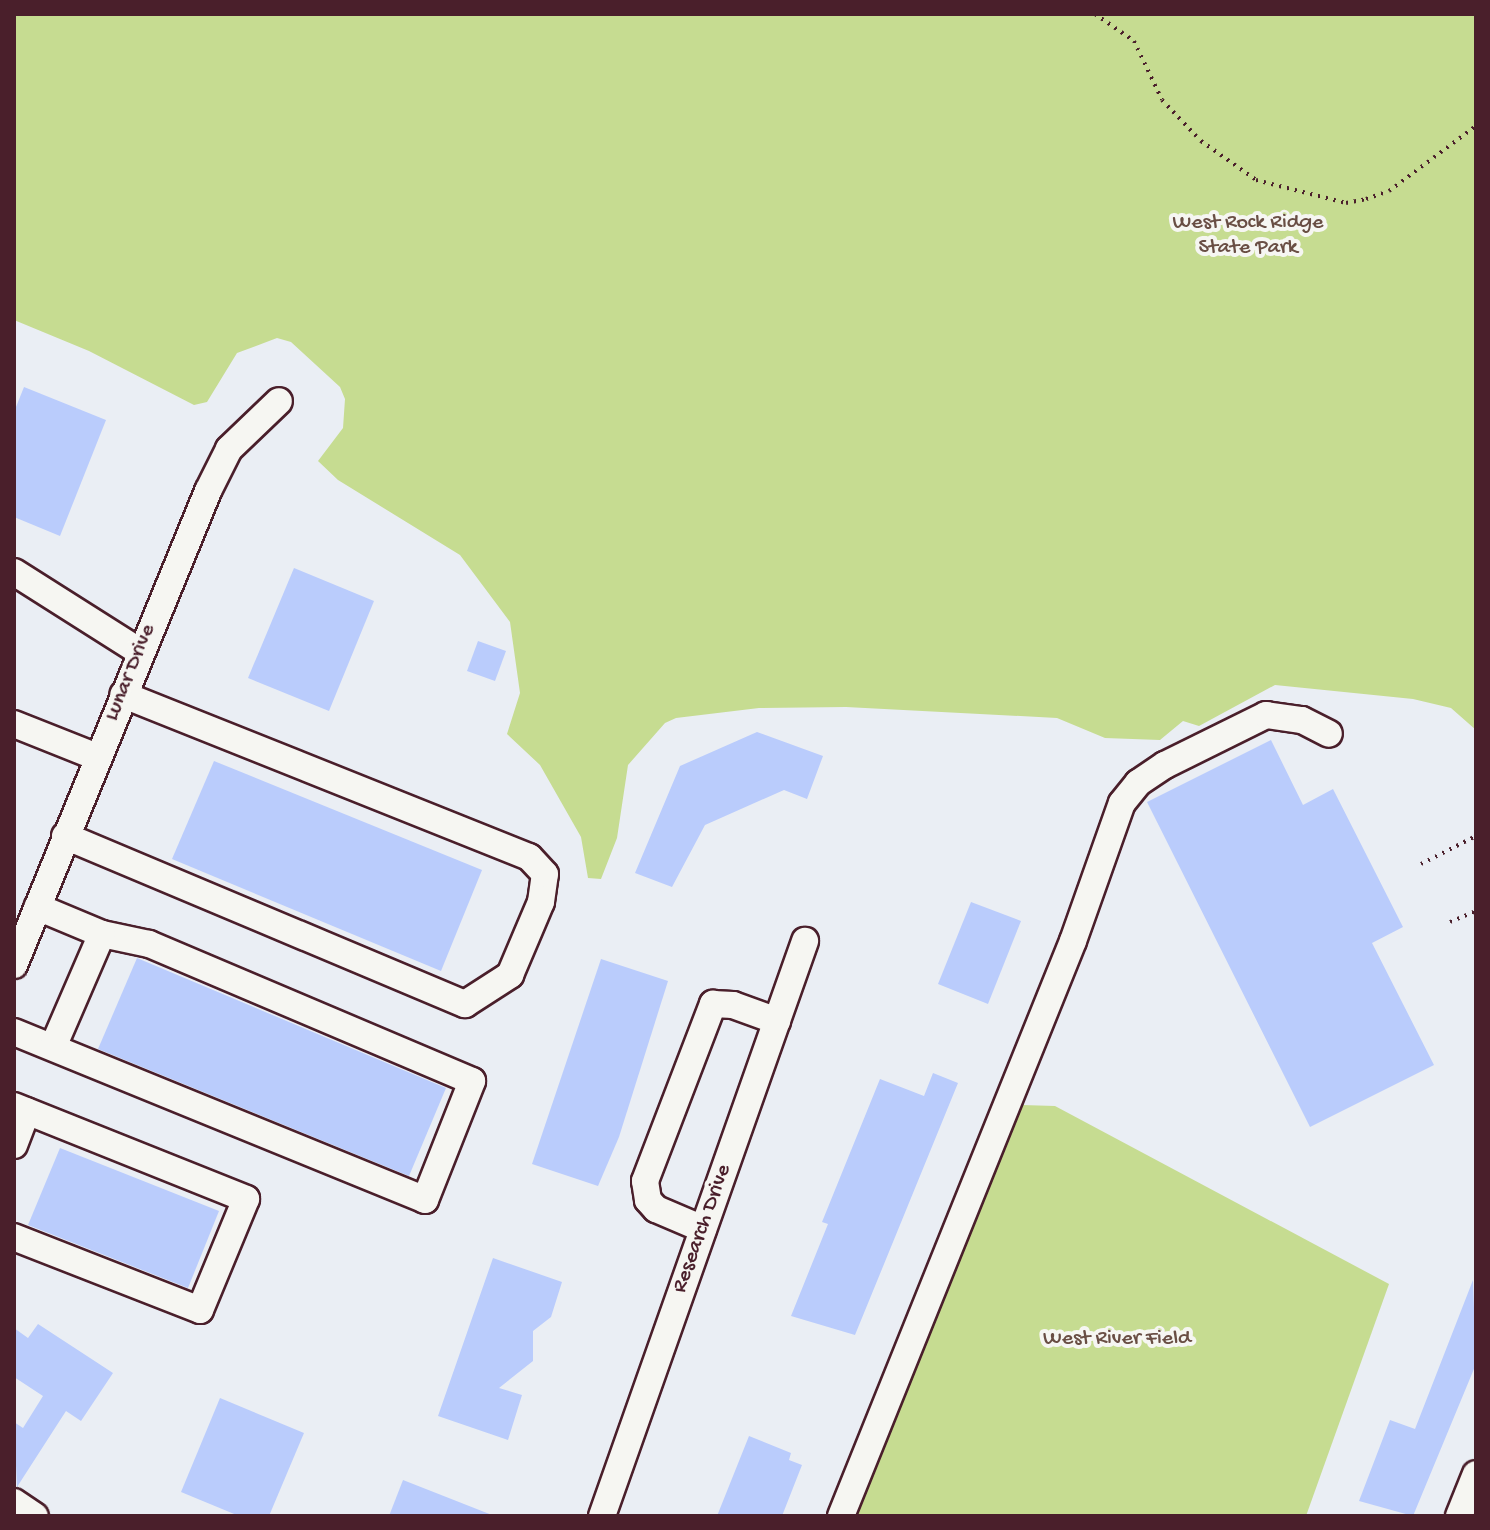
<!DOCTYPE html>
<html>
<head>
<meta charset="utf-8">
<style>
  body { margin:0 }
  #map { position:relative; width:1490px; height:1530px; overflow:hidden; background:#eaeef4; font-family:"Gochi Hand",sans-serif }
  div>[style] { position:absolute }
  .green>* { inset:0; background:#c6dc91 }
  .building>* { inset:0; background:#baccfc }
  .path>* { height:4px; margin-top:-2px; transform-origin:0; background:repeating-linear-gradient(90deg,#4a1f2b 0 2px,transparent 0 8px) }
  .roads { filter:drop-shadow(2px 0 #4a1f2b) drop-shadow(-2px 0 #4a1f2b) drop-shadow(0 2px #4a1f2b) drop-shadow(0 -2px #4a1f2b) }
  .minor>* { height:26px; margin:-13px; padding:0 13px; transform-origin:13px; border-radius:13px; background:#f6f6f2 }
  span { translate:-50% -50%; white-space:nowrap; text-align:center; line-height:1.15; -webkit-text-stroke:8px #f6f6f2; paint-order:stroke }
  .park-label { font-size:22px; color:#694e44 }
  .street-label { font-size:22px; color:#4a1f2b }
  .frame { position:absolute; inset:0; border:16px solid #4a1f2b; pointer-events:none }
</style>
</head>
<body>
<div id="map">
  <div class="green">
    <i style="clip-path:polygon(14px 14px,1476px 14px,1476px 730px,1451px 708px,1413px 699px,1275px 685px,1199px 726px,1183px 721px,1160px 740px,1105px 738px,1057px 718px,846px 707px,759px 708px,676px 718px,665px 723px,628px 765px,617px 838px,601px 879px,588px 878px,581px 837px,540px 765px,507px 734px,520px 693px,510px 622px,460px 555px,338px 480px,318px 461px,343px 428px,345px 399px,340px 387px,291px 342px,277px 338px,237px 353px,207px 402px,194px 405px,89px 351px,14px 320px)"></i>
    <i style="clip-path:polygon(1022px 1105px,1055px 1106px,1389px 1284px,1306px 1516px,854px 1516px)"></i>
  </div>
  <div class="building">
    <i style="clip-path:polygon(24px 387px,106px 420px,60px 536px,14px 517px,14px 412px)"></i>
    <i style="clip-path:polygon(294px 568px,374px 601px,329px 711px,248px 678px)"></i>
    <i style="clip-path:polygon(478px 641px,506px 651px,495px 681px,467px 671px)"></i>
    <i style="clip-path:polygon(757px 732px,823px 756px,807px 799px,784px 790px,705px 825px,672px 887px,635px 873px,680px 766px)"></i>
    <i style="clip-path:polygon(1271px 740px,1303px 805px,1333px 789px,1403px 927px,1372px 943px,1434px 1065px,1310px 1127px,1147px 802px)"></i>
    <i style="clip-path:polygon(214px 761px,482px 870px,441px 971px,172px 859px)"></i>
    <i style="clip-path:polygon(971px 902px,1021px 921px,988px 1004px,938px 984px)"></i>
    <i style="clip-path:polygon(137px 958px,446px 1088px,409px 1176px,98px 1049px)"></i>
    <i style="clip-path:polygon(601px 959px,668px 981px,619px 1137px,598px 1186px,532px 1164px)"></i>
    <i style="clip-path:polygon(933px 1073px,958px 1083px,855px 1335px,791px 1316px,828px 1224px,822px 1222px,880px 1079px,924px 1096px)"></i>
    <i style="clip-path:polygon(60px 1148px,219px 1211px,188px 1288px,28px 1225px)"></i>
    <i style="clip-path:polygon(493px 1258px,562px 1282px,551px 1317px,533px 1331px,533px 1361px,499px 1388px,522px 1395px,508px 1440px,438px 1416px)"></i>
    <i style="clip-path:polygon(1473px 1280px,1476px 1364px,1413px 1516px,1359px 1501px,1390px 1420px,1415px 1429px)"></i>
    <i style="clip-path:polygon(38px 1324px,113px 1373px,81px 1421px,66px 1411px,17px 1487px,14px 1422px,23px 1428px,43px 1396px,14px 1377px,14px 1328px,28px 1338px)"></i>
    <i style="clip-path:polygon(220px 1398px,304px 1433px,269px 1516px,239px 1516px,181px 1492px)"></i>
    <i style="clip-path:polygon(749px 1436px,791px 1453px,789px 1460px,802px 1465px,782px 1516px,717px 1516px)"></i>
    <i style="clip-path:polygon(403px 1480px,492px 1515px,492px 1516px,389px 1516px)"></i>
  </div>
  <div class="path">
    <i style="left:1095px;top:14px;width:47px;rotate:34.7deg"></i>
    <i style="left:1134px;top:41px;width:65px;rotate:64.6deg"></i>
    <i style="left:1162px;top:100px;width:57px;rotate:46.4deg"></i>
    <i style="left:1201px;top:141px;width:67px;rotate:35.3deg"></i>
    <i style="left:1256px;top:180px;width:93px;rotate:14.3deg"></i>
    <i style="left:1346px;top:203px;width:20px;rotate:-11deg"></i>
    <i style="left:1366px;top:199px;width:24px;rotate:-19deg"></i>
    <i style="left:1389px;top:191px;width:109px;rotate:-36.8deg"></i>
    <i style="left:1421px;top:864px;width:62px;rotate:-27deg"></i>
    <i style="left:1450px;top:922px;width:28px;rotate:-23deg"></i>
  </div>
  <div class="roads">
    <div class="minor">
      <i style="left:14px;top:572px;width:149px;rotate:32.4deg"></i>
      <i style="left:14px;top:724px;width:89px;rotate:21.7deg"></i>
      <i style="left:65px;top:836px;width:434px;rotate:22.8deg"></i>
      <i style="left:465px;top:1004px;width:54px;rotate:-32.8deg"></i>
      <i style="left:510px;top:975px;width:79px;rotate:-67deg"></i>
      <i style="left:541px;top:902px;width:28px;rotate:-82deg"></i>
      <i style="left:545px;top:874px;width:23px;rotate:-133deg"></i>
      <i style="left:529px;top:857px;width:437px;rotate:-158.2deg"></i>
      <i style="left:14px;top:965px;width:512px;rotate:-67.74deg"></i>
      <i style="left:208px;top:491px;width:47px;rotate:-63.4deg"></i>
      <i style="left:229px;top:449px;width:69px;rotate:-43.8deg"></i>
      <i style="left:14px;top:1032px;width:444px;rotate:22.2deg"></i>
      <i style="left:425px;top:1200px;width:128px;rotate:-68.4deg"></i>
      <i style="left:472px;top:1081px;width:351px;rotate:-157deg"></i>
      <i style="left:149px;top:944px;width:48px;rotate:-168deg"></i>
      <i style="left:102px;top:934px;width:70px;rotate:-157.4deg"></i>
      <i style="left:53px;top:1047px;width:123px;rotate:-66.6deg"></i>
      <i style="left:14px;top:1106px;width:250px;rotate:21.8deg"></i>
      <i style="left:246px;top:1199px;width:120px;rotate:112.5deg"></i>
      <i style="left:200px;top:1310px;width:200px;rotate:-158.6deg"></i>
      <i style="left:14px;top:1145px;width:36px;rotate:-69deg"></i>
      <i style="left:703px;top:1229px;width:51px;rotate:-156.9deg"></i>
      <i style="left:656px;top:1209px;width:12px;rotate:-132deg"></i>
      <i style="left:648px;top:1200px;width:19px;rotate:-99deg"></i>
      <i style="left:645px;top:1181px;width:190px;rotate:-69deg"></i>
      <i style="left:713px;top:1004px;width:20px;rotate:3deg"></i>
      <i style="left:733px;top:1005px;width:47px;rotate:20deg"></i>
      <i style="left:14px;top:1502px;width:25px;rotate:34deg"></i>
      <i style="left:602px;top:1516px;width:610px;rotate:-70.55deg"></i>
      <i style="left:841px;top:1516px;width:620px;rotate:-68.03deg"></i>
      <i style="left:1073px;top:941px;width:146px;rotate:-70.5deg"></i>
      <i style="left:1122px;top:803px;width:26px;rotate:-51deg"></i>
      <i style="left:1138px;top:783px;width:32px;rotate:-34deg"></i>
      <i style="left:1165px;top:765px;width:113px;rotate:-26.3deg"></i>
      <i style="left:1266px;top:715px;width:36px;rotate:8deg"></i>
      <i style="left:1302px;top:720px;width:30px;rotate:27deg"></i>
      <i style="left:1459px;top:1516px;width:45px;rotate:-68deg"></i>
    </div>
  </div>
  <div class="park-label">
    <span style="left:1248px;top:236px">West Rock Ridge<br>State Park</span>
    <span style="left:1117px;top:1340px">West River Field</span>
  </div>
  <div class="street-label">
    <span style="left:131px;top:673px;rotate:-68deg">Lunar Drive</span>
    <span style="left:703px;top:1229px;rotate:-70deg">Research Drive</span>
  </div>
  <div class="frame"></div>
</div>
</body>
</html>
